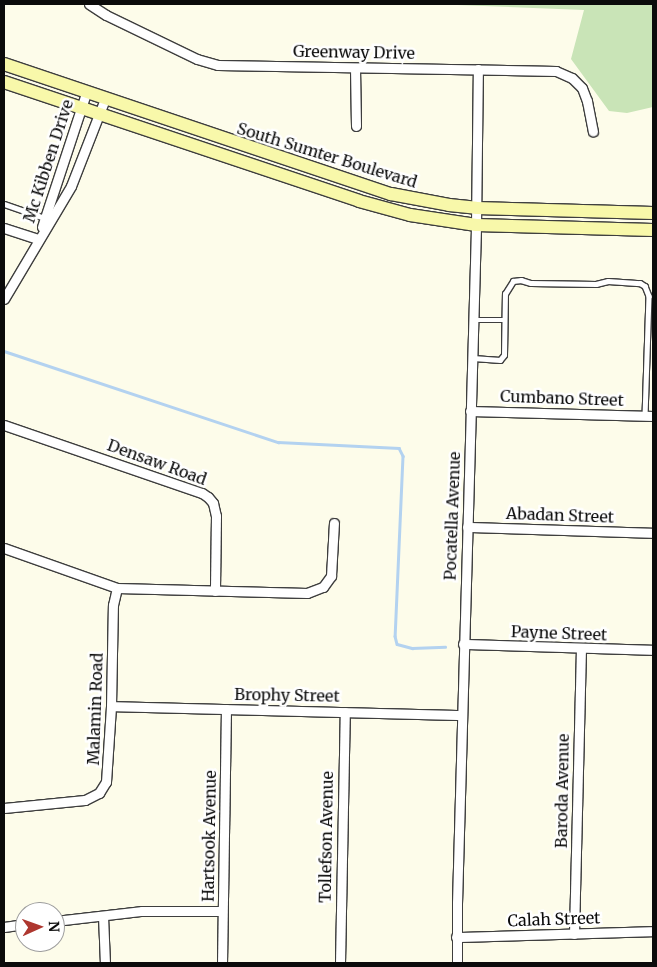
<!DOCTYPE html>
<html>
<head>
<meta charset="utf-8">
<style>
  body { margin:0 }
  #map { position:relative; width:657px; height:967px; overflow:hidden; background:#fdfcea; font-family:Merriweather,serif }
  div>[style] { position:absolute }
  .green>* { inset:0; background:#c9e4b7 }
  .stream>* { height:2.5px; margin:-1.25px; padding:0 1.25px; transform-origin:1.25px; border-radius:1.25px; background:#b3d2f0 }
  .roads { filter:drop-shadow(1px 0 #3e3e3e) drop-shadow(-1px 0 #3e3e3e) drop-shadow(0 1px #3e3e3e) drop-shadow(0 -1px #3e3e3e) }
  .service>* { height:4.5px; margin:-2.25px; padding:0 2.25px; transform-origin:2.25px; border-radius:2.25px; background:#fff }
  .minor>* { height:9px; margin:-4.5px; padding:0 4.5px; transform-origin:4.5px; border-radius:4.5px; background:#fff }
  .secondary>* { height:12px; margin:-6px; padding:0 6px; transform-origin:6px; border-radius:6px; background:#f8f8aa }
  span { translate:-50% -50%; white-space:nowrap; text-align:center; line-height:1.15; -webkit-text-stroke:5px #fff; paint-order:stroke }
  .street-label { font-size:16px; color:#0b0b0b }
  .frame { position:absolute; inset:0; border:5px solid #0b0b0b; pointer-events:none }
  .north { position:absolute; left:15px; top:902px; width:50px; height:50px; box-sizing:border-box; background:#fff; border:1px solid #9d9d9d; border-radius:50%; rotate:88deg; font-size:14px; font-weight:700; line-height:20px; text-align:center; color:#0b0b0b }
  .north::after { content:''; display:block; margin:auto; width:18px; height:22px; background:#ae372f; clip-path:polygon(50% 0,100% 100%,50% 72%,0 100%) }
</style>
</head>
<body>
<div id="map">
  <div class="green">
    <i style="clip-path:polygon(431px 4px,653px 4px,653px 107px,627px 113px,609px 111px,571px 59px,584px 10px)"></i>
  </div>
  <div class="stream">
    <i style="left:4px;top:351px;width:289px;rotate:18.4deg"></i>
    <i style="left:278px;top:442px;width:121px;rotate:2.8deg"></i>
    <i style="left:399px;top:448px;width:9px;rotate:63deg"></i>
    <i style="left:403px;top:456px;width:180px;rotate:92.5deg"></i>
    <i style="left:395px;top:636px;width:8px;rotate:76deg"></i>
    <i style="left:397px;top:644px;width:16px;rotate:15deg"></i>
    <i style="left:412px;top:648px;width:33px;rotate:-2deg"></i>
  </div>
  <div class="roads">
    <div class="service">
      <i style="left:4px;top:204px;width:43px;rotate:18.9deg"></i>
      <i style="left:474px;top:320px;width:31px"></i>
      <i style="left:473px;top:358px;width:27px;rotate:4deg"></i>
      <i style="left:500px;top:360px;width:6px;rotate:-51deg"></i>
      <i style="left:504px;top:355px;width:61px;rotate:-89.1deg"></i>
      <i style="left:505px;top:294px;width:15px;rotate:-58deg"></i>
      <i style="left:513px;top:281px;width:8px;rotate:-7deg"></i>
      <i style="left:521px;top:280px;width:10px;rotate:17deg"></i>
      <i style="left:531px;top:283px;width:65px;rotate:0.9deg"></i>
      <i style="left:596px;top:284px;width:12px;rotate:-14deg"></i>
      <i style="left:608px;top:281px;width:32px;rotate:4deg"></i>
      <i style="left:640px;top:283px;width:6px;rotate:31deg"></i>
      <i style="left:645px;top:286px;width:11px;rotate:68deg"></i>
      <i style="left:649px;top:296px;width:119px;rotate:91.9deg"></i>
    </div>
    <div class="minor">
      <i style="left:89px;top:4px;width:20px;rotate:33deg"></i>
      <i style="left:106px;top:15px;width:101px;rotate:25.8deg"></i>
      <i style="left:197px;top:59px;width:22px;rotate:16deg"></i>
      <i style="left:218px;top:65px;width:338px;rotate:1deg"></i>
      <i style="left:556px;top:71px;width:17px;rotate:24deg"></i>
      <i style="left:572px;top:78px;width:14px;rotate:45deg"></i>
      <i style="left:582px;top:88px;width:14px;rotate:69deg"></i>
      <i style="left:587px;top:101px;width:31px;rotate:79deg"></i>
      <i style="left:355px;top:68px;width:58px;rotate:89deg"></i>
      <i style="left:42px;top:227px;width:141px;rotate:-71.8deg"></i>
      <i style="left:4px;top:228px;width:36px;rotate:18deg"></i>
      <i style="left:4px;top:299px;width:131px;rotate:-59.3deg"></i>
      <i style="left:71px;top:186px;width:93px;rotate:-68.7deg"></i>
      <i style="left:470px;top:411px;width:183px;rotate:1.6deg"></i>
      <i style="left:4px;top:425px;width:209px;rotate:19deg"></i>
      <i style="left:202px;top:493px;width:7px;rotate:34deg"></i>
      <i style="left:208px;top:497px;width:8px;rotate:50deg"></i>
      <i style="left:213px;top:503px;width:13px;rotate:77deg"></i>
      <i style="left:216px;top:516px;width:75px;rotate:90.8deg"></i>
      <i style="left:467px;top:527px;width:186px;rotate:1.8deg"></i>
      <i style="left:4px;top:548px;width:120px;rotate:19.5deg"></i>
      <i style="left:117px;top:588px;width:190px;rotate:1.5deg"></i>
      <i style="left:307px;top:593px;width:17px;rotate:-21deg"></i>
      <i style="left:323px;top:587px;width:14px;rotate:-54deg"></i>
      <i style="left:331px;top:576px;width:53px;rotate:-86.8deg"></i>
      <i style="left:463px;top:644px;width:190px;rotate:1.8deg"></i>
      <i style="left:111px;top:706px;width:351px;rotate:1.5deg"></i>
      <i style="left:4px;top:808px;width:81px;rotate:-5.6deg"></i>
      <i style="left:85px;top:800px;width:16px;rotate:-27deg"></i>
      <i style="left:99px;top:793px;width:13px;rotate:-58deg"></i>
      <i style="left:106px;top:782px;width:76px;rotate:-86.2deg"></i>
      <i style="left:111px;top:706px;width:101px;rotate:-88.9deg"></i>
      <i style="left:113px;top:605px;width:17px;rotate:-77deg"></i>
      <i style="left:103px;top:916px;width:47px;rotate:87.6deg"></i>
      <i style="left:55px;top:921px;width:88px;rotate:-6.6deg"></i>
      <i style="left:142px;top:911px;width:80px"></i>
      <i style="left:4px;top:927px;width:21px;rotate:-8deg"></i>
      <i style="left:574px;top:934px;width:286px;rotate:-88.6deg"></i>
      <i style="left:456px;top:937px;width:197px;rotate:-1.7deg"></i>
      <i style="left:222px;top:963px;width:254px;rotate:-89.1deg"></i>
      <i style="left:340px;top:963px;width:251px;rotate:-88.9deg"></i>
      <i style="left:457px;top:963px;width:60px;rotate:-90deg"></i>
      <i style="left:457px;top:903px;width:678px;rotate:-88.39deg"></i>
      <i style="left:476px;top:225px;width:156px;rotate:-89.3deg"></i>
    </div>
    <div class="secondary">
      <i style="left:4px;top:64px;width:408px;rotate:18.6deg"></i>
      <i style="left:391px;top:194px;width:59px;rotate:10.7deg"></i>
      <i style="left:449px;top:205px;width:27px;rotate:6deg"></i>
      <i style="left:476px;top:208px;width:177px;rotate:1.6deg"></i>
      <i style="left:4px;top:82px;width:374px;rotate:18.5deg"></i>
      <i style="left:359px;top:201px;width:53px;rotate:15.4deg"></i>
      <i style="left:410px;top:215px;width:67px;rotate:8.6deg"></i>
      <i style="left:476px;top:225px;width:177px;rotate:1.6deg"></i>
    </div>
  </div>
  <div class="street-label">
    <span style="left:354px;top:52px;rotate:1deg">Greenway Drive</span>
    <span style="left:327px;top:155px;rotate:17deg">South Sumter Boulevard</span>
    <span style="left:48px;top:161px;rotate:-72deg">Mc Kibben Drive</span>
    <span style="left:562px;top:398px;rotate:2deg">Cumbano Street</span>
    <span style="left:157px;top:462px;rotate:20deg">Densaw Road</span>
    <span style="left:560px;top:515px;rotate:2deg">Abadan Street</span>
    <span style="left:452px;top:516px;rotate:-88deg">Pocatella Avenue</span>
    <span style="left:559px;top:633px;rotate:2deg">Payne Street</span>
    <span style="left:287px;top:695px;rotate:1deg">Brophy Street</span>
    <span style="left:95px;top:709px;rotate:-88deg">Malamin Road</span>
    <span style="left:562px;top:791px;rotate:-89deg">Baroda Avenue</span>
    <span style="left:209px;top:836px;rotate:-89deg">Hartsook Avenue</span>
    <span style="left:326px;top:837px;rotate:-89deg">Tollefson Avenue</span>
    <span style="left:554px;top:919px;rotate:-2deg">Calah Street</span>
  </div>
  <div class="frame"></div>
  <div class="north">N</div>
</div>
</body>
</html>
